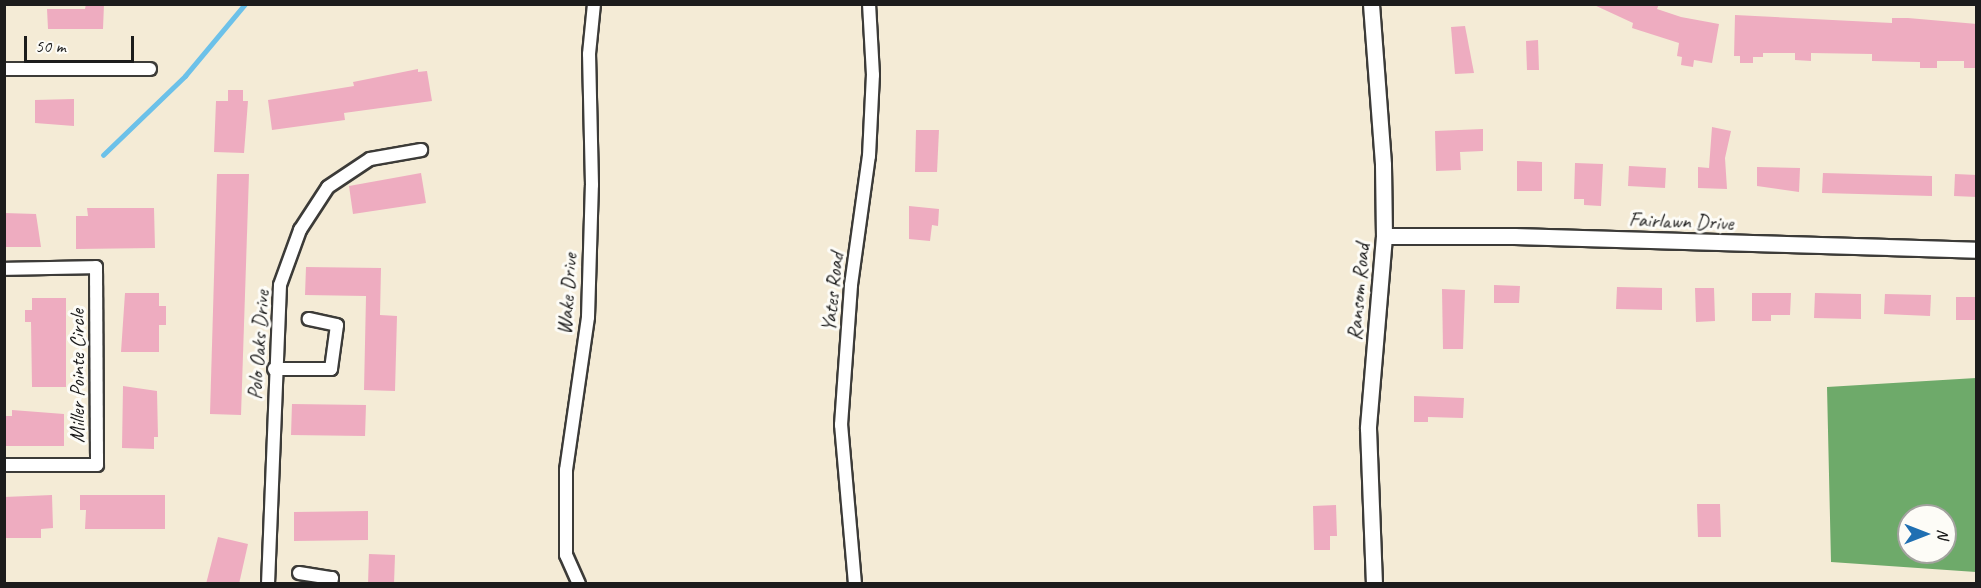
<!DOCTYPE html>
<html>
<head>
<meta charset="utf-8">
<style>
  body { margin:0 }
  #map { position:relative; width:1981px; height:588px; overflow:hidden; background:#f4ebd6; font-family:Caveat,sans-serif }
  div>[style] { position:absolute }
  .forest>* { inset:0; background:#6eaa6a }
  .stream>* { height:4.5px; margin:-2.25px; padding:0 2.25px; transform-origin:2.25px; border-radius:2.25px; background:#6cc1e9 }
  .building>* { inset:0; background:#eeacc0 }
  .roads { filter:drop-shadow(2px 0 #3c3b38) drop-shadow(-2px 0 #3c3b38) drop-shadow(0 2px #3c3b38) drop-shadow(0 -2px #3c3b38) }
  .minor>* { height:12px; margin:-6px; padding:0 6px; transform-origin:6px; border-radius:6px; background:#fff }
  .tertiary>* { height:15px; margin:-7.5px; padding:0 7.5px; transform-origin:7.5px; border-radius:7.5px; background:#fff }
  span { translate:-50% -50%; white-space:nowrap; text-align:center; line-height:1.15; -webkit-text-stroke:6px #fdfcf7; paint-order:stroke }
  .street-label { font-size:21px; color:#1c1c1c }
  .frame { position:absolute; inset:0; border:6px solid #1c1c1c; pointer-events:none }
  .north { position:absolute; left:1897px; top:504px; width:60px; height:60px; box-sizing:border-box; background:#fdfcf7; border:2px solid #a3a29f; border-radius:50%; rotate:90deg; font-size:16px; font-weight:700; line-height:24px; text-align:center; color:#1c1c1c }
  .north::after { content:''; display:block; margin:auto; width:21px; height:27px; background:#1f6fb2; clip-path:polygon(50% 0,100% 100%,50% 72%,0 100%) }
  .scale { position:absolute; left:24px; top:36px; width:110px; height:27px; box-sizing:border-box; border:3px solid #1c1c1c; border-top:0; padding-left:8px; font-size:18px; line-height:21px; white-space:nowrap; color:#1c1c1c; -webkit-text-stroke:4px #fdfcf7; paint-order:stroke }
</style>
</head>
<body>
<div id="map">
  <div class="forest">
    <i style="clip-path:polygon(evenodd,1976px 378px,1976px 572px,1831px 562px,1827px 387px,1976px 378px,1909px 516px,1945px 516px,1945px 552px,1909px 552px,1909px 516px)"></i>
  </div>
  <div class="stream">
    <i style="left:103px;top:155px;width:114px;rotate:-43.9deg"></i>
    <i style="left:185px;top:76px;width:94px;rotate:-50.2deg"></i>
  </div>
  <div class="building">
    <i style="clip-path:polygon(86px 4px,104px 4px,103px 29px,48px 29px,47px 9px,85px 9px)"></i>
    <i style="clip-path:polygon(1592px 4px,1659px 4px,1657px 9px,1681px 17px,1719px 24px,1712px 63px,1694px 60px,1693px 67px,1681px 65px,1682px 57px,1677px 56px,1679px 43px,1632px 28px,1633px 23px)"></i>
    <i style="clip-path:polygon(1735px 15px,1892px 23px,1892px 18px,1908px 18px,1977px 24px,1977px 68px,1964px 68px,1964px 61px,1937px 61px,1937px 68px,1920px 68px,1920px 62px,1872px 61px,1872px 54px,1811px 53px,1811px 61px,1795px 60px,1795px 53px,1763px 53px,1763px 57px,1753px 57px,1753px 63px,1740px 63px,1740px 56px,1734px 56px)"></i>
    <i style="clip-path:polygon(1465px 26px,1474px 73px,1455px 74px,1451px 27px)"></i>
    <i style="clip-path:polygon(1538px 40px,1539px 70px,1527px 70px,1526px 41px)"></i>
    <i style="clip-path:polygon(418px 69px,418px 72px,427px 71px,432px 101px,344px 113px,345px 120px,272px 130px,268px 100px,354px 86px,353px 82px)"></i>
    <i style="clip-path:polygon(228px 90px,243px 90px,243px 101px,248px 101px,244px 153px,214px 152px,216px 101px,228px 101px)"></i>
    <i style="clip-path:polygon(74px 99px,74px 126px,35px 123px,35px 100px)"></i>
    <i style="clip-path:polygon(1712px 127px,1731px 131px,1725px 158px,1727px 189px,1698px 188px,1698px 167px,1709px 168px)"></i>
    <i style="clip-path:polygon(1483px 129px,1483px 151px,1460px 152px,1461px 170px,1436px 171px,1435px 131px)"></i>
    <i style="clip-path:polygon(916px 130px,939px 130px,937px 172px,915px 172px)"></i>
    <i style="clip-path:polygon(1517px 161px,1542px 162px,1542px 191px,1517px 191px)"></i>
    <i style="clip-path:polygon(1575px 163px,1603px 164px,1601px 206px,1584px 205px,1584px 199px,1574px 199px)"></i>
    <i style="clip-path:polygon(1629px 166px,1666px 168px,1665px 188px,1628px 186px)"></i>
    <i style="clip-path:polygon(1757px 167px,1800px 168px,1799px 192px,1757px 186px)"></i>
    <i style="clip-path:polygon(421px 173px,426px 203px,353px 214px,349px 186px)"></i>
    <i style="clip-path:polygon(1823px 173px,1932px 176px,1932px 196px,1822px 193px)"></i>
    <i style="clip-path:polygon(217px 174px,249px 174px,241px 415px,210px 414px)"></i>
    <i style="clip-path:polygon(1955px 174px,1977px 175px,1977px 197px,1954px 196px)"></i>
    <i style="clip-path:polygon(909px 206px,939px 209px,938px 226px,932px 225px,930px 241px,909px 239px)"></i>
    <i style="clip-path:polygon(87px 208px,154px 208px,155px 248px,76px 249px,76px 216px,88px 216px)"></i>
    <i style="clip-path:polygon(4px 213px,36px 214px,41px 247px,4px 247px)"></i>
    <i style="clip-path:polygon(306px 267px,381px 268px,380px 315px,397px 316px,395px 391px,364px 390px,366px 296px,305px 295px)"></i>
    <i style="clip-path:polygon(1494px 285px,1520px 286px,1519px 303px,1494px 303px)"></i>
    <i style="clip-path:polygon(1617px 287px,1662px 288px,1662px 310px,1616px 309px)"></i>
    <i style="clip-path:polygon(1695px 288px,1714px 288px,1715px 321px,1696px 322px)"></i>
    <i style="clip-path:polygon(1442px 289px,1465px 290px,1463px 349px,1443px 349px)"></i>
    <i style="clip-path:polygon(125px 293px,159px 293px,159px 306px,166px 306px,166px 325px,159px 325px,159px 352px,121px 352px)"></i>
    <i style="clip-path:polygon(1752px 293px,1791px 293px,1790px 315px,1771px 315px,1771px 321px,1752px 321px)"></i>
    <i style="clip-path:polygon(1815px 293px,1861px 294px,1861px 319px,1814px 318px)"></i>
    <i style="clip-path:polygon(1885px 294px,1931px 295px,1930px 316px,1884px 314px)"></i>
    <i style="clip-path:polygon(1956px 297px,1977px 297px,1977px 320px,1956px 320px)"></i>
    <i style="clip-path:polygon(32px 298px,66px 298px,66px 387px,32px 387px,31px 322px,25px 322px,25px 310px,32px 310px)"></i>
    <i style="clip-path:polygon(123px 386px,157px 391px,158px 437px,154px 437px,154px 449px,122px 448px)"></i>
    <i style="clip-path:polygon(1414px 396px,1464px 398px,1463px 418px,1428px 417px,1428px 422px,1414px 422px)"></i>
    <i style="clip-path:polygon(292px 404px,366px 405px,365px 436px,291px 435px)"></i>
    <i style="clip-path:polygon(12px 410px,64px 414px,64px 446px,4px 446px,4px 416px,12px 416px)"></i>
    <i style="clip-path:polygon(52px 495px,53px 528px,41px 529px,41px 538px,4px 538px,4px 497px)"></i>
    <i style="clip-path:polygon(80px 495px,165px 495px,165px 529px,85px 529px,86px 510px,80px 510px)"></i>
    <i style="clip-path:polygon(1697px 504px,1720px 504px,1721px 537px,1698px 537px)"></i>
    <i style="clip-path:polygon(1336px 505px,1337px 536px,1330px 536px,1330px 550px,1314px 550px,1313px 506px)"></i>
    <i style="clip-path:polygon(368px 511px,368px 540px,294px 541px,294px 512px)"></i>
    <i style="clip-path:polygon(218px 537px,248px 544px,239px 584px,206px 584px)"></i>
    <i style="clip-path:polygon(369px 554px,395px 555px,394px 584px,368px 584px)"></i>
  </div>
  <div class="roads">
    <div class="minor">
      <i style="left:4px;top:69px;width:146px"></i>
      <i style="left:4px;top:269px;width:92px;rotate:-1.2deg"></i>
      <i style="left:96px;top:267px;width:198px;rotate:89.7deg"></i>
      <i style="left:97px;top:465px;width:93px;rotate:180deg"></i>
      <i style="left:274px;top:369px;width:57px"></i>
      <i style="left:331px;top:369px;width:44px;rotate:-82.2deg"></i>
      <i style="left:337px;top:325px;width:29px;rotate:-168deg"></i>
      <i style="left:299px;top:573px;width:33px;rotate:9deg"></i>
      <i style="left:332px;top:578px;width:6px;rotate:99deg"></i>
      <i style="left:268px;top:584px;width:299px;rotate:-87.7deg"></i>
      <i style="left:280px;top:285px;width:59px;rotate:-70deg"></i>
      <i style="left:300px;top:230px;width:51px;rotate:-56.9deg"></i>
      <i style="left:328px;top:187px;width:50px;rotate:-33.7deg"></i>
      <i style="left:370px;top:159px;width:52px;rotate:-10deg"></i>
      <i style="left:579px;top:584px;width:32px;rotate:-114deg"></i>
      <i style="left:566px;top:555px;width:85px;rotate:-90deg"></i>
      <i style="left:566px;top:470px;width:155px;rotate:-81.8deg"></i>
      <i style="left:588px;top:317px;width:132px;rotate:-88.3deg"></i>
      <i style="left:592px;top:185px;width:131px;rotate:-91.3deg"></i>
      <i style="left:589px;top:54px;width:50px;rotate:-84.3deg"></i>
      <i style="left:855px;top:584px;width:160px;rotate:-95deg"></i>
      <i style="left:841px;top:425px;width:140px;rotate:-85.9deg"></i>
      <i style="left:851px;top:285px;width:130px;rotate:-82.1deg"></i>
      <i style="left:869px;top:156px;width:81px;rotate:-87.2deg"></i>
      <i style="left:873px;top:75px;width:71px;rotate:-93.2deg"></i>
    </div>
    <div class="tertiary">
      <i style="left:1371px;top:4px;width:161px;rotate:85.7deg"></i>
      <i style="left:1383px;top:165px;width:71px;rotate:89.2deg"></i>
      <i style="left:1384px;top:236px;width:193px;rotate:94.8deg"></i>
      <i style="left:1368px;top:428px;width:156px;rotate:87.8deg"></i>
      <i style="left:1384px;top:236px;width:130px"></i>
      <i style="left:1514px;top:236px;width:462px;rotate:1.7deg"></i>
    </div>
  </div>
  <div class="street-label">
    <span style="left:1681px;top:221px;rotate:2deg">Fairlawn Drive</span>
    <span style="left:832px;top:292px;rotate:-84deg">Yates Road</span>
    <span style="left:1358px;top:292px;rotate:-85deg">Ransom Road</span>
    <span style="left:567px;top:294px;rotate:-86deg">Wake Drive</span>
    <span style="left:258px;top:345px;rotate:-86deg">Polo Oaks Drive</span>
    <span style="left:77px;top:376px;rotate:-90deg">Miller Pointe Circle</span>
  </div>
  <div class="frame"></div>
  <div class="north">N</div>
  <div class="scale">50 m</div>
</div>
</body>
</html>
